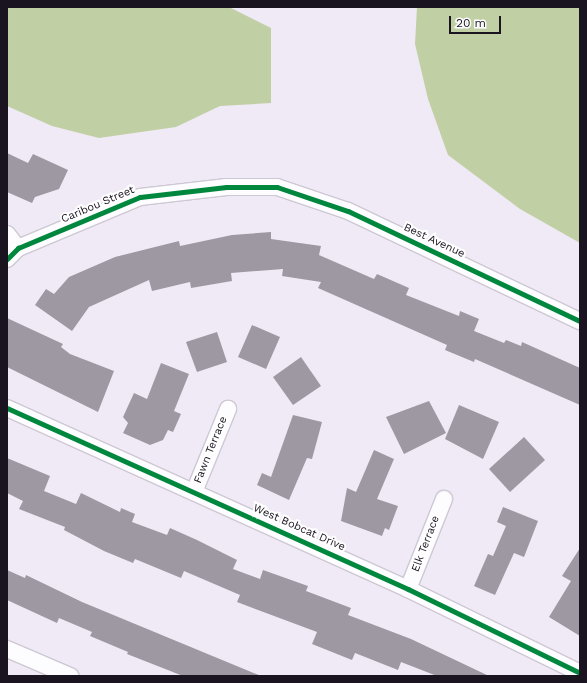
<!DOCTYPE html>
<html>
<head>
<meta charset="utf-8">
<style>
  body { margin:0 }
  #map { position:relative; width:587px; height:683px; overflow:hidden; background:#f0eaf6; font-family:"Work Sans",sans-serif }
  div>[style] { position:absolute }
  .forest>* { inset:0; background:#c1cfa5 }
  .building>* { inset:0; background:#9e98a2 }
  .roads { filter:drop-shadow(1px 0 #cec8d4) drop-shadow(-1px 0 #cec8d4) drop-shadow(0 1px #cec8d4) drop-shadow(0 -1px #cec8d4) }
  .minor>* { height:16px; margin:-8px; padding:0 8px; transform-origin:8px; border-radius:8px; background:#fdfcfe }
  .cycleway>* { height:5px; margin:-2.5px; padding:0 2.5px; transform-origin:2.5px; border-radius:2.5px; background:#00873e }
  span { translate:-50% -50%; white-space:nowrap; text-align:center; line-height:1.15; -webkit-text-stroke:4px #fff; paint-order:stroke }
  .street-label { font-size:11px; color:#1a1420 }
  .frame { position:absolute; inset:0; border:8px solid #1a1420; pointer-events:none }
  .scale { position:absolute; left:449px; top:16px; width:52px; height:18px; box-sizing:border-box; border:2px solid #1a1420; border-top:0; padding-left:5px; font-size:12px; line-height:14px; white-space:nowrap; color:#1a1420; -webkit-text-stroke:3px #fff; paint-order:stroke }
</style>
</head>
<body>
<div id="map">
  <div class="forest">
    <i style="clip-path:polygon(7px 7px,229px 7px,271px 28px,271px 103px,220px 106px,176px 127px,99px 138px,52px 126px,7px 106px)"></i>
    <i style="clip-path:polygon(417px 7px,580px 7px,580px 243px,520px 209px,448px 155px,428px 99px,415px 44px)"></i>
  </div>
  <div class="building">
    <i style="clip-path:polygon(7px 153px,28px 163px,33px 154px,68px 170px,59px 189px,35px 197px,32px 203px,7px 192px)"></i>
    <i style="clip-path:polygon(271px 232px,271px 239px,321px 246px,319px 255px,374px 279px,377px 274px,409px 288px,406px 295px,459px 316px,460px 311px,479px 319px,474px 331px,504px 343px,506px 340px,521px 346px,522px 342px,580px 368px,580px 405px,475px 359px,474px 362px,445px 350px,447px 345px,318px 288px,321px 282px,282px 276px,283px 269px,231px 273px,232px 281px,191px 288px,190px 282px,152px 291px,149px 280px,89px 307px,72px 331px,35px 305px,46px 289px,54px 294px,69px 277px,115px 257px,179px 241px,180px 246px,232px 235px)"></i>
    <i style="clip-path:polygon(7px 318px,63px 344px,61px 347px,70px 354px,114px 371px,98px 412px,7px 367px)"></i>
    <i style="clip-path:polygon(252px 325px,280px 337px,266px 369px,238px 357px)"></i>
    <i style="clip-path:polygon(217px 332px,227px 362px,197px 372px,186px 342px)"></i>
    <i style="clip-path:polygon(301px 357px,321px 386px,293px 405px,273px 377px)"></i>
    <i style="clip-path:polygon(161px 363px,189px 374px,174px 411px,181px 414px,173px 432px,168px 430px,163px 440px,150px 445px,123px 433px,128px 423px,123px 417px,134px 393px,147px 399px)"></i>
    <i style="clip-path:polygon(429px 401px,446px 433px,404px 454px,386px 417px)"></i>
    <i style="clip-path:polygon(459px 405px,499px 422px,483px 459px,445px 439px)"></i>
    <i style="clip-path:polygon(293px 415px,322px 422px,312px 459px,307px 458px,289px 500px,257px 485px,262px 473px,271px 477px)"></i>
    <i style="clip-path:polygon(524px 437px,545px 460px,510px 492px,489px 469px)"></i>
    <i style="clip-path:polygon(374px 450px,394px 459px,377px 499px,398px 506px,389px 530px,385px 528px,382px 536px,341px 521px,347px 488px,356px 492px)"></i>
    <i style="clip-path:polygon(7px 458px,50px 476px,44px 491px,76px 504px,81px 493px,120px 512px,121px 508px,135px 514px,132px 522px,167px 535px,170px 528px,197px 540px,237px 560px,233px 569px,260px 579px,263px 570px,308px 586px,306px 591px,351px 608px,348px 615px,411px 639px,489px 676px,437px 676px,401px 662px,398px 670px,355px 653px,352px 660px,312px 644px,317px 632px,237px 602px,240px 595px,184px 571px,181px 578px,135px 559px,133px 563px,104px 551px,64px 530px,65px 527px,19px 509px,23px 501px,7px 493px)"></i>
    <i style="clip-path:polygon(503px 507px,538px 521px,524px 557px,514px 553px,495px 595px,474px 586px,488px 554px,493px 556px,506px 526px,497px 522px)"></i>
    <i style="clip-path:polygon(580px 548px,580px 636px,549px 617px,571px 581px,562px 576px)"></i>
    <i style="clip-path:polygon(7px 570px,25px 578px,26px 575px,82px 602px,261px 676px,183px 676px,127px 654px,128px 652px,90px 636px,92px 632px,59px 618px,57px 623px,7px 600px)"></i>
  </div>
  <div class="roads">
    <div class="minor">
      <i style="left:7px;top:234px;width:18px;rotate:52deg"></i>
      <i style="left:7px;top:259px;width:16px;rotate:-45deg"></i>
      <i style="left:18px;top:248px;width:132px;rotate:-22.7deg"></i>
      <i style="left:140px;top:197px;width:87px;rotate:-6.6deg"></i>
      <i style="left:226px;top:187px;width:51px"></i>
      <i style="left:277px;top:187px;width:75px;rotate:18.7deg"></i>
      <i style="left:348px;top:211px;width:257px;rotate:25.4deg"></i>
      <i style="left:7px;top:408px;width:440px;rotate:24.3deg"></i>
      <i style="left:408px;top:589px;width:191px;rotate:26deg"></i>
      <i style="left:194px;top:492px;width:90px;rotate:-67.7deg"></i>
      <i style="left:408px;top:589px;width:97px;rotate:-68.2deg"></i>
      <i style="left:7px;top:649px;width:69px;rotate:23.2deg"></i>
    </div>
  </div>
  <div class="cycleway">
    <i style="left:7px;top:259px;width:16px;rotate:-45deg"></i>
    <i style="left:18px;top:248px;width:132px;rotate:-22.7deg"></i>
    <i style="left:140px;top:197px;width:87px;rotate:-6.6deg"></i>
    <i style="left:226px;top:187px;width:51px"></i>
    <i style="left:277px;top:187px;width:75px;rotate:18.7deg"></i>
    <i style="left:348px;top:211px;width:257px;rotate:25.4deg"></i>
    <i style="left:7px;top:408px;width:440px;rotate:24.3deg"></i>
    <i style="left:408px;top:589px;width:191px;rotate:26deg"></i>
  </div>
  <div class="street-label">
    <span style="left:98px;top:205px;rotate:-23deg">Caribou Street</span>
    <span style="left:434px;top:241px;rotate:25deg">Best Avenue</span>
    <span style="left:211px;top:450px;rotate:-68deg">Fawn Terrace</span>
    <span style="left:299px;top:528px;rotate:24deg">West Bobcat Drive</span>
    <span style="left:426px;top:544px;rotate:-69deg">Elk Terrace</span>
  </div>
  <div class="frame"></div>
  <div class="scale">20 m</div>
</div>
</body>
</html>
